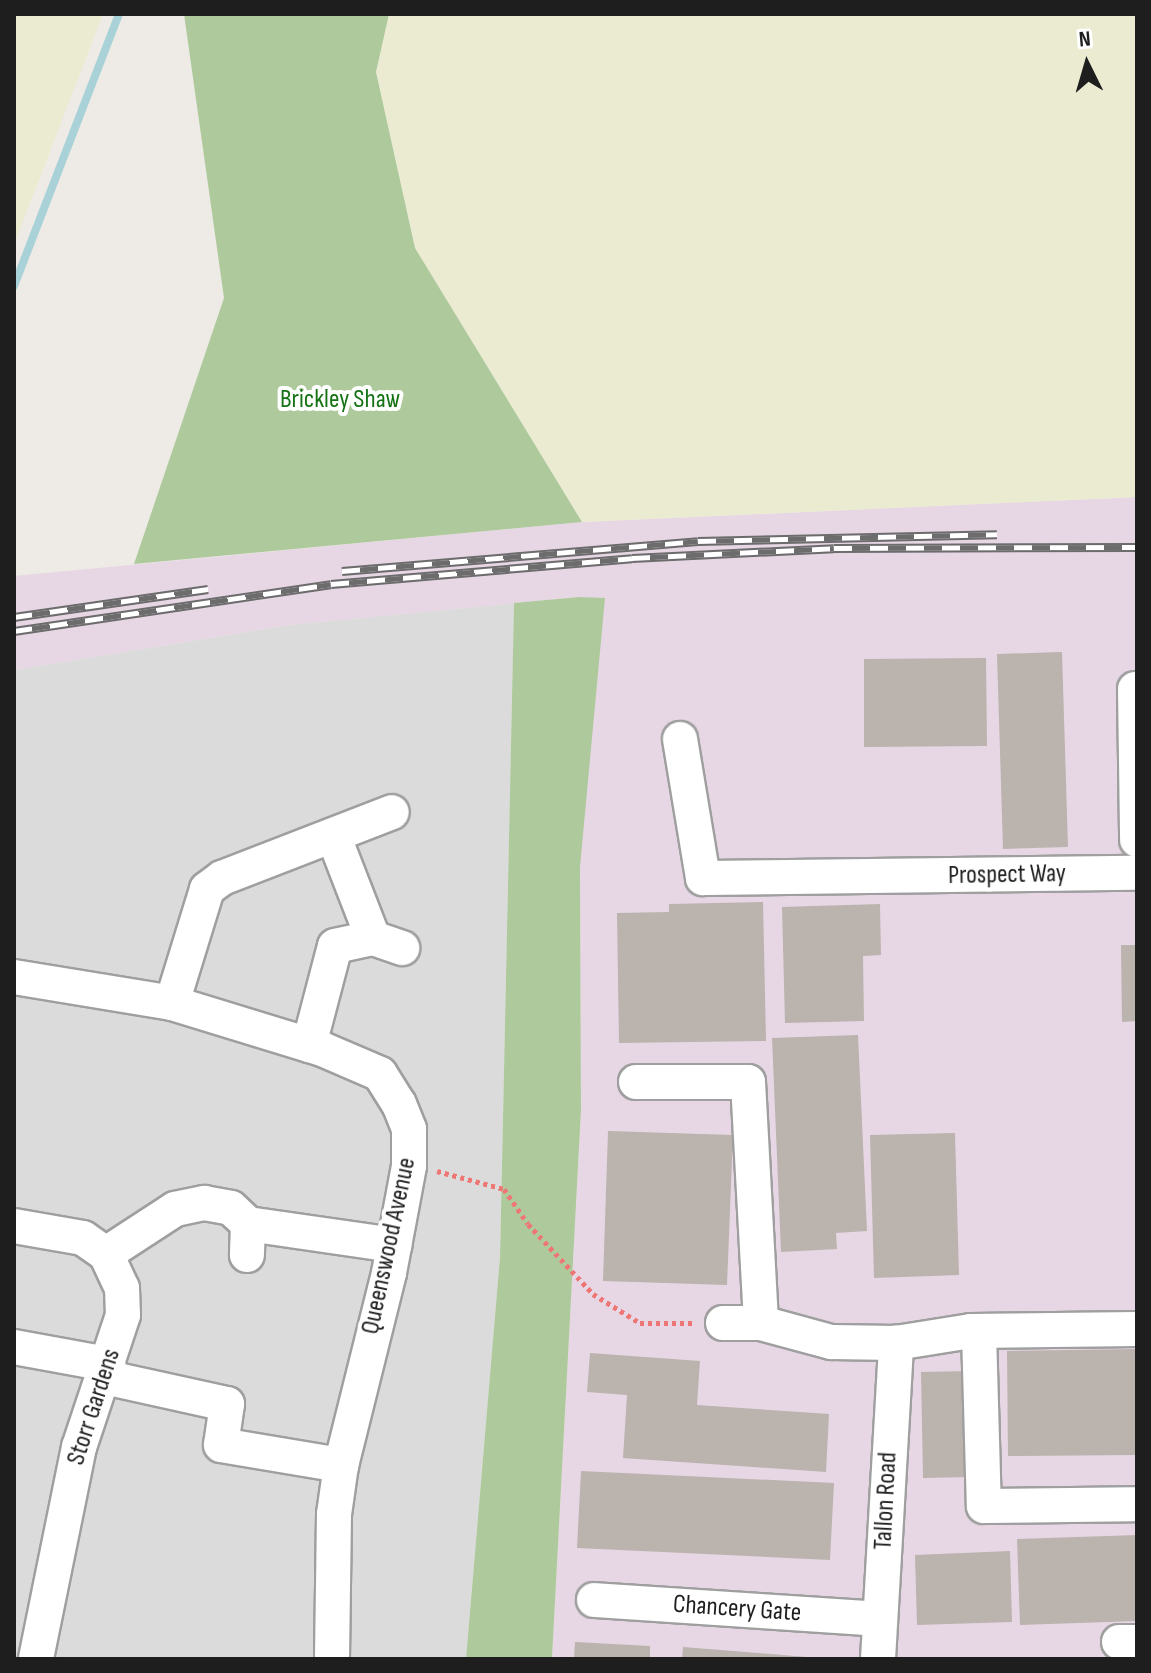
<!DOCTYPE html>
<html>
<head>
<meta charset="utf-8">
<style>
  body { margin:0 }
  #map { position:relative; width:1151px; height:1673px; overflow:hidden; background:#eeeae5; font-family:"Sofia Sans Condensed",sans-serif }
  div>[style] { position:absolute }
  .residential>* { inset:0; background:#dcdbdb }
  .industrial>* { inset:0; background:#e7d7e5 }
  .farmland>* { inset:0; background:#ebebd2 }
  .forest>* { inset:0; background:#aeca9d }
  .stream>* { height:8px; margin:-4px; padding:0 4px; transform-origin:4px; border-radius:4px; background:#a9d2d8 }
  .building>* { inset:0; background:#bbb3ae }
  .path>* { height:5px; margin-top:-2.5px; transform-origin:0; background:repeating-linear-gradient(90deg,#ee7776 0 4px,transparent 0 8px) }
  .roads { filter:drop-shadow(2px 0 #9f9f9f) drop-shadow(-2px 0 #9f9f9f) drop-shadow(0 2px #9f9f9f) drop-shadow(0 -2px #9f9f9f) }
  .minor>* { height:34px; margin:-17px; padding:0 17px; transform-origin:17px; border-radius:17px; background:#fff }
  .rail>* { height:9px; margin-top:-4.5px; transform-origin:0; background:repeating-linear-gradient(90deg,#fff 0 18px,#6c6c6c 0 36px); box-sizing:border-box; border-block:2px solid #6c6c6c }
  span { translate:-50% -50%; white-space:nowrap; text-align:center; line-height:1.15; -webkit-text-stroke:8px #fff; paint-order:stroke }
  .park-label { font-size:26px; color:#167315 }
  .street-label { font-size:26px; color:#1e1e1e }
  .frame { position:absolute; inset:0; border:16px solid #1e1e1e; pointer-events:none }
  .north { position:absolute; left:1047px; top:24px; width:80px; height:80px; -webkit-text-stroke:6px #fff; paint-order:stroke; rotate:355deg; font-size:22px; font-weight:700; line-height:32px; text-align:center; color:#1e1e1e }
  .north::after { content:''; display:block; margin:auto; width:28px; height:36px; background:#1e1e1e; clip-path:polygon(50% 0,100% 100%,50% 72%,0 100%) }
</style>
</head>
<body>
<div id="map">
  <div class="residential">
    <i style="clip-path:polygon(514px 603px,500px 1257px,466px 1659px,14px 1659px,14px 670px,289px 625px)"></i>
  </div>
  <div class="industrial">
    <i style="clip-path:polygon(1137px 497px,1137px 1659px,552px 1659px,581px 1110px,579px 597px,289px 625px,14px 670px,14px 576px,582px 522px)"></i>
  </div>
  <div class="farmland">
    <i style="clip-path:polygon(14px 14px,103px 14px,14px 245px)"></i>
    <i style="clip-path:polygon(389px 14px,1137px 14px,1137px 497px,582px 522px,415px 248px,376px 72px)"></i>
  </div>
  <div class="forest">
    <i style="clip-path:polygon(184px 14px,389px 14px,376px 72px,415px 248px,582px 522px,134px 564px,224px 298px)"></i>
    <i style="clip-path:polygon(579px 597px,605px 598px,580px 867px,581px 1110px,552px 1659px,466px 1659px,500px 1257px,514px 603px)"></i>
  </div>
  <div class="stream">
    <i style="left:14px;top:286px;width:292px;rotate:-68.9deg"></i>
  </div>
  <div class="building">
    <i style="clip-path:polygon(1062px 652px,1068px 847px,1003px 849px,997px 654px)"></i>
    <i style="clip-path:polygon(986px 658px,987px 746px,864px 747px,864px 659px)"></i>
    <i style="clip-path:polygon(763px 902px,766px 1041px,619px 1043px,617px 913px,669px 912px,669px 904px)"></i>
    <i style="clip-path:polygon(880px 904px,881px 955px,863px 956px,864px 1021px,785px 1023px,782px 907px)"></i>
    <i style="clip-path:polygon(1121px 945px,1137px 945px,1137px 1021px,1122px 1022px)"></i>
    <i style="clip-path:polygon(858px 1035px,867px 1231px,836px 1233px,837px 1249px,781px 1252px,772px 1038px)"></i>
    <i style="clip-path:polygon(608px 1131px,733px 1135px,727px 1285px,603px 1281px)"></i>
    <i style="clip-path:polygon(955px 1133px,959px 1275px,874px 1278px,870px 1135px)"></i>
    <i style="clip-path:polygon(1137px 1349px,1137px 1455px,1008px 1456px,1007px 1351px)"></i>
    <i style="clip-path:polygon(590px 1353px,700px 1361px,697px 1405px,829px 1414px,826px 1472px,623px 1458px,627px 1395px,587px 1392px)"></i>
    <i style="clip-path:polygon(970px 1371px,972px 1477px,923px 1478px,921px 1372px)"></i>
    <i style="clip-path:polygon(581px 1471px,834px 1483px,830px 1560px,577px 1548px)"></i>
    <i style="clip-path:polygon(1137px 1535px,1137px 1621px,1020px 1625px,1017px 1539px)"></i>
    <i style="clip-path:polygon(1010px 1551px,1012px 1622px,917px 1625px,915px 1555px)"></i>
    <i style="clip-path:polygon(575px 1642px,650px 1646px,650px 1659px,574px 1659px)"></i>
    <i style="clip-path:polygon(683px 1647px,807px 1657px,807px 1659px,682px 1659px)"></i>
  </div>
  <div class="path">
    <i style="left:437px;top:1171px;width:69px;rotate:15deg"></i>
    <i style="left:504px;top:1189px;width:42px;rotate:55.6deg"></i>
    <i style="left:528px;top:1224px;width:96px;rotate:47.1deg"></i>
    <i style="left:593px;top:1294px;width:55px;rotate:31.7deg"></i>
    <i style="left:640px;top:1323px;width:56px"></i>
  </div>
  <div class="roads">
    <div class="minor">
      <i style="left:1135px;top:689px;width:151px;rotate:89.2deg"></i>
      <i style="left:680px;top:739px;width:141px;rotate:80.6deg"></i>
      <i style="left:703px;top:878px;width:434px;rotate:-0.7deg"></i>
      <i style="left:373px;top:938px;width:31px;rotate:19deg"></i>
      <i style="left:14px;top:977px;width:160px;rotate:9.3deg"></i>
      <i style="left:172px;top:1003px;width:157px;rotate:17deg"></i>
      <i style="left:322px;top:1049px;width:63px;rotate:23.3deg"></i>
      <i style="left:380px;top:1074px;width:36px;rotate:58deg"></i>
      <i style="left:399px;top:1104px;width:27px;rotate:68deg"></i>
      <i style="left:409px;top:1129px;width:37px;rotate:90deg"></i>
      <i style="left:409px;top:1166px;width:109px;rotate:100.6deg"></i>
      <i style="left:389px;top:1273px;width:198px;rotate:104deg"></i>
      <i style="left:341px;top:1465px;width:49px;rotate:98.1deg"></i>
      <i style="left:334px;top:1514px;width:145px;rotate:90.8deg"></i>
      <i style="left:172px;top:1003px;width:119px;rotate:-72.9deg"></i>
      <i style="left:207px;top:889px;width:19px;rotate:-36deg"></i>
      <i style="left:222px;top:878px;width:182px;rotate:-21.2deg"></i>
      <i style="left:309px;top:1045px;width:102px;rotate:-75.3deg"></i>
      <i style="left:335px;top:946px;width:39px;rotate:-12deg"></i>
      <i style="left:373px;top:938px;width:110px;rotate:-111.2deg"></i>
      <i style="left:636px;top:1082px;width:112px"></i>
      <i style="left:748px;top:1082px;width:241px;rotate:86.9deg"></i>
      <i style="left:248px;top:1224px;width:148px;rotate:8.2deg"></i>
      <i style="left:14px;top:1226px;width:70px;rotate:9.9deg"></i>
      <i style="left:83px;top:1238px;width:28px;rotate:35deg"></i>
      <i style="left:106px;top:1254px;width:38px;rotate:65deg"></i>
      <i style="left:122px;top:1288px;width:27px;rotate:88deg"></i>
      <i style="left:123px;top:1315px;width:139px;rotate:108.4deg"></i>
      <i style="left:79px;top:1447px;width:216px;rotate:101.5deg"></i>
      <i style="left:106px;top:1254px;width:82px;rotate:-33.1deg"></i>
      <i style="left:175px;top:1209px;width:30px;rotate:-12deg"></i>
      <i style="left:204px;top:1203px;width:27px;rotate:10deg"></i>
      <i style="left:231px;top:1208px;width:23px;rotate:43deg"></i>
      <i style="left:248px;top:1224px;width:31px;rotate:92deg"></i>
      <i style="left:723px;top:1323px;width:38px"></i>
      <i style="left:761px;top:1323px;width:73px;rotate:15.2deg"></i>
      <i style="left:831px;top:1342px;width:65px;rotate:0.9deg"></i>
      <i style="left:979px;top:1332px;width:174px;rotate:88.4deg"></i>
      <i style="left:984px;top:1506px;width:153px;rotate:-0.7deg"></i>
      <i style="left:14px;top:1347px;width:96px;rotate:10.3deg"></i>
      <i style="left:104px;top:1377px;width:126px;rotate:12.4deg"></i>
      <i style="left:227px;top:1404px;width:41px;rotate:98.3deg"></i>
      <i style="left:221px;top:1445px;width:122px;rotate:9.5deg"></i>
      <i style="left:594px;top:1600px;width:286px;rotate:3.8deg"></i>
      <i style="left:1119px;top:1642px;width:18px"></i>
      <i style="left:878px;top:1659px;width:317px;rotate:-86.7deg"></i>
      <i style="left:896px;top:1343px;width:76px;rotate:-9.1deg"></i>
      <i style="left:971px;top:1331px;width:166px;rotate:-0.7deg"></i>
    </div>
  </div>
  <div class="rail">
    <i style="left:342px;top:571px;width:357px;rotate:-4.8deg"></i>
    <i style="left:698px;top:541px;width:299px;rotate:-1.3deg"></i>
    <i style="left:14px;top:617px;width:196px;rotate:-8.2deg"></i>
    <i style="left:14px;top:631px;width:320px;rotate:-8.4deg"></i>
    <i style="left:331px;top:584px;width:302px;rotate:-4.9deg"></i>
    <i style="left:632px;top:558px;width:202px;rotate:-2.8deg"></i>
    <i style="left:834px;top:548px;width:303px;rotate:-0.2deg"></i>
  </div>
  <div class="park-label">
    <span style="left:340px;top:400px">Brickley Shaw</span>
  </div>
  <div class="street-label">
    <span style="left:1007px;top:875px;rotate:-1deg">Prospect Way</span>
    <span style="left:389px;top:1246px;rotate:-78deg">Queenswood Avenue</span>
    <span style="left:94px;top:1407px;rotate:-72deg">Storr Gardens</span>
    <span style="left:886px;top:1501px;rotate:-87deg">Tallon Road</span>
    <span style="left:737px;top:1609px;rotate:4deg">Chancery Gate</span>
  </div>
  <div class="frame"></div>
  <div class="north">N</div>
</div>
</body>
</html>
